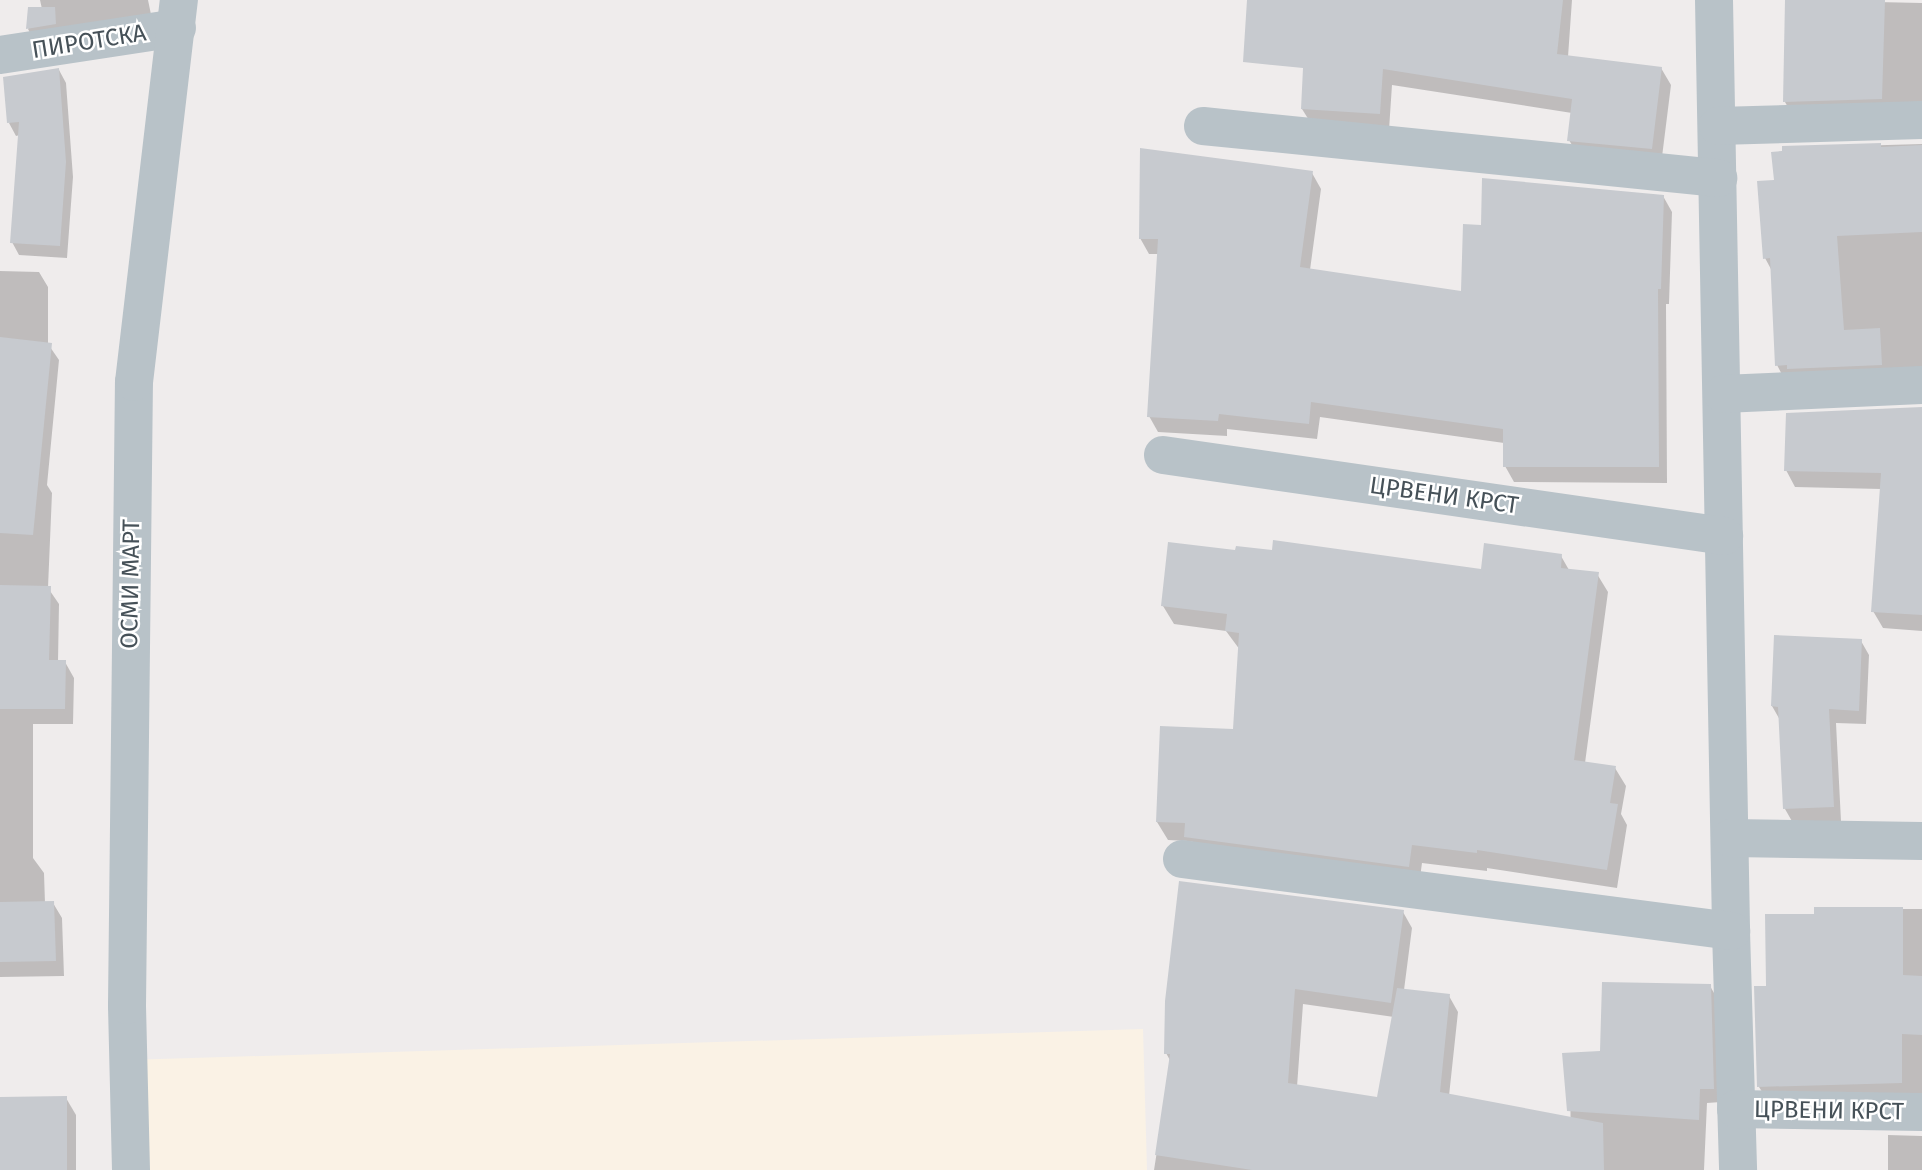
<!DOCTYPE html>
<html>
<head>
<meta charset="utf-8">
<style>
  body { margin:0 }
  #map { position:relative; width:1922px; height:1170px; overflow:hidden; background:#efecec; font-family:"Fira Sans",sans-serif }
  div>[style] { position:absolute }
  .commercial>* { inset:0; background:#faf2e5 }
  .shadow>* { inset:0; background:#0003 }
  .building>* { inset:0; background:#c7cacf }
  .minor>* { height:38px; margin:-19px; padding:0 19px; transform-origin:19px; border-radius:19px; background:#b8c2c8 }
  span { translate:-50% -50%; white-space:nowrap; text-align:center; line-height:1.15; -webkit-text-stroke:5px #fff; paint-order:stroke }
  .street-label { font-size:24px; color:#465158 }
</style>
</head>
<body>
<div id="map">
  <div class="commercial">
    <i style="clip-path:polygon(1143px 1029px,1147px 1170px,131px 1170px,127px 1060px)"></i>
  </div>
  <div class="shadow">
    <i style="clip-path:polygon(40px 0,148px 0,153px 24px,35px 42px,28px 29px,42px 9px)"></i>
    <i style="clip-path:polygon(1508px 0,1572px 0,1568px 57px,1661px 68px,1671px 85px,1661px 165px,1579px 157px,1569px 140px,1572px 113px,1392px 85px,1389px 130px,1312px 125px,1302px 109px)"></i>
    <i style="clip-path:polygon(1787px 0,1922px 3px,1922px 114px,1794px 118px,1785px 102px)"></i>
    <i style="clip-path:polygon(59px 70px,66px 83px,73px 177px,67px 258px,19px 255px,12px 242px,20px 135px,16px 136px,9px 123px)"></i>
    <i style="clip-path:polygon(1922px 144px,1922px 379px,1786px 382px,1777px 365px,1772px 271px,1765px 258px,1783px 148px)"></i>
    <i style="clip-path:polygon(1312px 173px,1321px 189px,1310px 270px,1462px 293px,1483px 227px,1663px 196px,1672px 212px,1669px 304px,1666px 304px,1667px 483px,1514px 482px,1505px 466px,1504px 443px,1320px 417px,1317px 439px,1227px 429px,1227px 436px,1158px 432px,1149px 416px,1159px 254px,1149px 254px,1140px 238px)"></i>
    <i style="clip-path:polygon(0 271px,39px 272px,48px 287px,48px 344px,59px 360px,47px 485px,52px 493px,48px 588px,59px 604px,58px 662px,65px 662px,74px 678px,73px 724px,33px 724px,33px 858px,44px 873px,45px 903px,53px 903px,62px 918px,64px 976px,0 977px)"></i>
    <i style="clip-path:polygon(1922px 409px,1922px 631px,1883px 628px,1873px 611px,1881px 489px,1795px 487px,1786px 470px)"></i>
    <i style="clip-path:polygon(1237px 552px,1482px 571px,1561px 556px,1569px 570px,1597px 574px,1608px 592px,1585px 763px,1615px 768px,1626px 786px,1621px 814px,1627px 825px,1617px 888px,1487px 868px,1487px 871px,1422px 863px,1419px 885px,1188px 841px,1168px 840px,1157px 822px,1235px 730px,1240px 650px,1226px 631px,1174px 624px,1163px 606px)"></i>
    <i style="clip-path:polygon(1861px 641px,1869px 655px,1866px 724px,1836px 723px,1841px 821px,1793px 823px,1785px 809px,1780px 720px,1772px 706px)"></i>
    <i style="clip-path:polygon(1816px 909px,1922px 909px,1922px 1104px,1768px 1101px,1759px 1087px,1767px 988px,1816px 916px)"></i>
    <i style="clip-path:polygon(evenodd,1403px 912px,1412px 928px,1404px 990px,1449px 996px,1458px 1012px,1449px 1096px,1504px 1170px,1154px 1170px,1171px 1062px,1166px 1053px,1403px 912px,1303px 1004px,1394px 1017px,1378px 1099px,1297px 1087px,1303px 1004px)"></i>
    <i style="clip-path:polygon(1710px 986px,1718px 1000px,1721px 1102px,1707px 1103px,1704px 1170px,1571px 1170px,1570px 1055px,1602px 1053px)"></i>
    <i style="clip-path:polygon(0 1098px,66px 1098px,76px 1115px,76px 1170px,0 1170px)"></i>
    <i style="clip-path:polygon(1888px 1135px,1922px 1136px,1922px 1170px,1888px 1170px)"></i>
  </div>
  <div class="building">
    <i style="clip-path:polygon(1247px 0,1563px 0,1557px 54px,1662px 67px,1652px 149px,1567px 141px,1572px 99px,1383px 69px,1380px 114px,1301px 109px,1303px 68px,1243px 62px)"></i>
    <i style="clip-path:polygon(1785px 0,1885px 0,1882px 99px,1783px 102px)"></i>
    <i style="clip-path:polygon(28px 7px,55px 7px,56px 24px,26px 29px)"></i>
    <i style="clip-path:polygon(59px 68px,66px 162px,60px 246px,10px 243px,19px 122px,7px 123px,3px 77px)"></i>
    <i style="clip-path:polygon(1881px 143px,1881px 147px,1922px 145px,1922px 232px,1837px 236px,1844px 330px,1880px 328px,1882px 365px,1787px 369px,1787px 365px,1775px 366px,1770px 258px,1763px 259px,1757px 181px,1774px 180px,1771px 152px,1782px 151px,1782px 146px)"></i>
    <i style="clip-path:polygon(1140px 148px,1313px 171px,1300px 267px,1461px 291px,1463px 224px,1481px 225px,1482px 178px,1664px 195px,1661px 289px,1658px 289px,1659px 467px,1503px 467px,1503px 429px,1311px 402px,1309px 424px,1219px 414px,1218px 421px,1147px 417px,1158px 239px,1139px 239px)"></i>
    <i style="clip-path:polygon(0 337px,52px 343px,33px 535px,0 533px)"></i>
    <i style="clip-path:polygon(1922px 407px,1922px 615px,1871px 612px,1881px 473px,1784px 471px,1786px 413px)"></i>
    <i style="clip-path:polygon(1273px 540px,1481px 569px,1484px 543px,1562px 554px,1561px 568px,1599px 572px,1574px 760px,1616px 766px,1610px 803px,1618px 804px,1607px 870px,1477px 850px,1477px 853px,1412px 845px,1409px 867px,1184px 837px,1185px 823px,1156px 822px,1160px 726px,1233px 729px,1239px 633px,1225px 631px,1227px 614px,1161px 606px,1168px 542px,1235px 550px,1236px 546px,1272px 550px)"></i>
    <i style="clip-path:polygon(0 585px,51px 586px,49px 660px,66px 660px,65px 709px,0 709px)"></i>
    <i style="clip-path:polygon(1774px 635px,1862px 639px,1859px 711px,1829px 709px,1834px 807px,1783px 809px,1778px 707px,1771px 706px)"></i>
    <i style="clip-path:polygon(1179px 881px,1404px 910px,1391px 1003px,1295px 989px,1288px 1083px,1377px 1097px,1397px 988px,1450px 994px,1440px 1092px,1603px 1123px,1604px 1170px,1252px 1170px,1155px 1155px,1170px 1054px,1164px 1054px,1165px 1001px)"></i>
    <i style="clip-path:polygon(54px 901px,56px 961px,0 962px,0 902px)"></i>
    <i style="clip-path:polygon(1814px 907px,1903px 907px,1903px 975px,1922px 976px,1922px 1035px,1902px 1034px,1902px 1083px,1757px 1087px,1754px 986px,1766px 986px,1765px 914px,1814px 914px)"></i>
    <i style="clip-path:polygon(1602px 982px,1711px 984px,1714px 1089px,1700px 1089px,1699px 1120px,1567px 1111px,1562px 1053px,1600px 1051px)"></i>
    <i style="clip-path:polygon(67px 1096px,67px 1170px,0 1170px,0 1097px)"></i>
  </div>
  <div class="minor">
    <i style="left:1714px;top:0;width:931px;rotate:88.95deg"></i>
    <i style="left:1731px;top:931px;width:239px;rotate:88.3deg"></i>
    <i style="left:0;top:55px;width:179px;rotate:-8.7deg"></i>
    <i style="left:1203px;top:126px;width:518px;rotate:5.77deg"></i>
    <i style="left:1718px;top:126px;width:204px;rotate:-1.7deg"></i>
    <i style="left:1723px;top:394px;width:199px;rotate:-2.6deg"></i>
    <i style="left:1163px;top:455px;width:567px;rotate:8.22deg"></i>
    <i style="left:1731px;top:838px;width:191px;rotate:0.9deg"></i>
    <i style="left:1182px;top:859px;width:554px;rotate:7.47deg"></i>
    <i style="left:1736px;top:1109px;width:186px;rotate:0.9deg"></i>
    <i style="left:131px;top:1170px;width:165px;rotate:-91.4deg"></i>
    <i style="left:127px;top:1005px;width:623px;rotate:-89.36deg"></i>
    <i style="left:134px;top:382px;width:385px;rotate:-83.3deg"></i>
  </div>
  <div class="street-label">
    <span style="left:89px;top:42px;rotate:-9deg">ПИРОТСКА</span>
    <span style="left:1444px;top:496px;rotate:8deg">ЦРВЕНИ КРСТ</span>
    <span style="left:131px;top:584px;rotate:-89deg">ОСМИ МАРТ</span>
    <span style="left:1829px;top:1111px;rotate:1deg">ЦРВЕНИ КРСТ</span>
  </div>
</div>
</body>
</html>
